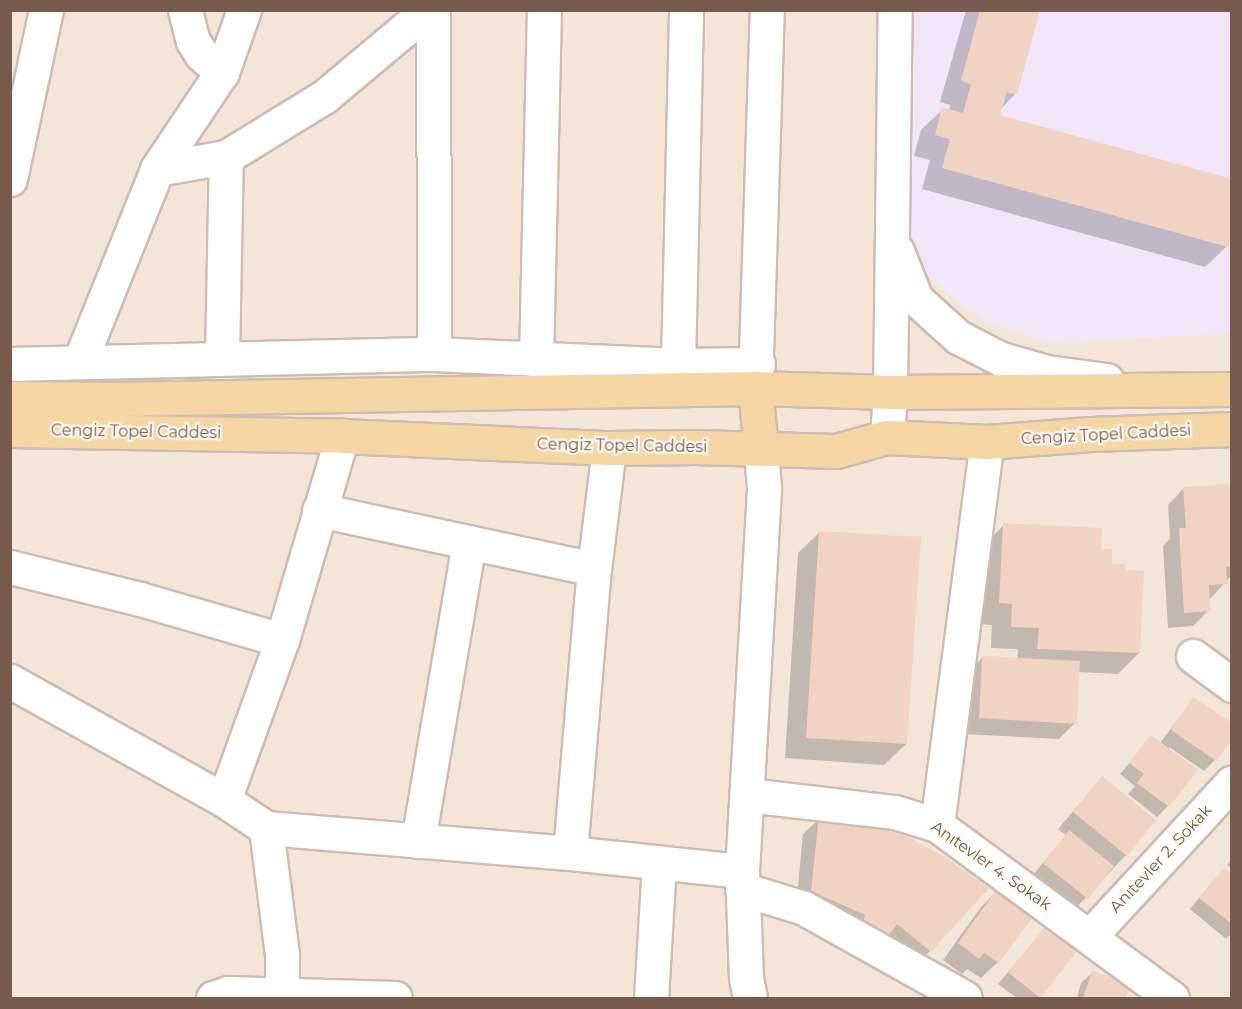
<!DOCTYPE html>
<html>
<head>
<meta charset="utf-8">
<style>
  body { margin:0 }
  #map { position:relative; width:1242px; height:1009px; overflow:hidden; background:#fcf4ea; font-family:Montserrat,sans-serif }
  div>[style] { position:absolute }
  .residential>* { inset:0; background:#f3e6d9 }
  .education>* { inset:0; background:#f1e6f8 }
  .shadow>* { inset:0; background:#0003 }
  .building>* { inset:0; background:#f0d3c3 }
  .roads { filter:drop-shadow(2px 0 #cebcb0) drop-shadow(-2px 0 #cebcb0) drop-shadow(0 2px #cebcb0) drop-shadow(0 -2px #cebcb0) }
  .minor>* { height:33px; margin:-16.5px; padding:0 16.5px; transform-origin:16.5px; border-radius:16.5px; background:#fff }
  .major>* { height:33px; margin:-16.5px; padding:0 16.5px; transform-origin:16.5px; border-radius:16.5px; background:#f7d6a6 }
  span { translate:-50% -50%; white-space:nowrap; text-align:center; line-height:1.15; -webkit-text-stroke:4.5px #fef8f0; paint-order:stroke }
  .street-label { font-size:16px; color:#765b4e }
  .frame { position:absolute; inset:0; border:12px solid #765b4e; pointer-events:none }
</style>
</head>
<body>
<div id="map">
  <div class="residential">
    <i style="clip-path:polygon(11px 11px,1231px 11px,1231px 998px,11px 998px)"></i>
  </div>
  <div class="education">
    <i style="clip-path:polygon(914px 11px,1231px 11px,1231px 333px,1051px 343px,987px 321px,954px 299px,927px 274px,912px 252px,903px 225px)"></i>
  </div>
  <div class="shadow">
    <i style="clip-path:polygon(966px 10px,1038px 10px,1015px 94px,1000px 110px,998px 116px,1227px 246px,1205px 267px,922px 189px,930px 160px,914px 156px,921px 130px,943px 109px,949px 111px,950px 105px,940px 102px)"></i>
    <i style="clip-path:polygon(1232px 486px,1232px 575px,1209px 600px,1209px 610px,1193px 626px,1168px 628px,1163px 546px,1170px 539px,1168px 505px,1184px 488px)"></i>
    <i style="clip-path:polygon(1004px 525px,1099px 550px,1110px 564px,1139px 653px,1118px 674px,1078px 672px,1075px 723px,1059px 739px,963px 734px,966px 674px,982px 658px,1017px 660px,1018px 649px,991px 648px,992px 625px,979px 624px,982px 546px)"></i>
    <i style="clip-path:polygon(820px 532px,906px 744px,884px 765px,785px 758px,798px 553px)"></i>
    <i style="clip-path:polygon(1194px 699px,1215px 760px,1204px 771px,1169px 747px,1168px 806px,1157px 817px,1128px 794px,1135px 786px,1120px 774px,1152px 737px,1160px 743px)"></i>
    <i style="clip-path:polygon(1102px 778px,1126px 855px,1076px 908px,1033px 875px,1066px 835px,1058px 829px)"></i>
    <i style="clip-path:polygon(820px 818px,930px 951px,914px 967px,796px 908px,803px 834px)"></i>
    <i style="clip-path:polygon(1232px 859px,1232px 868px,1227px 865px)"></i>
    <i style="clip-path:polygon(1232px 877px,1232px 933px,1226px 939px,1190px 909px,1213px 881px)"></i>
    <i style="clip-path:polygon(997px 891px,1031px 916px,998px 962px,981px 978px,967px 969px,962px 974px,943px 960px,981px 907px)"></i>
    <i style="clip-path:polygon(1047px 926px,1076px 950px,1038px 998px,1017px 998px,998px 984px)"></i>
    <i style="clip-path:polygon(1092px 973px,1129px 984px,1124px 998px,1077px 998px,1081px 983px)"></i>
  </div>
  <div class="building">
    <i style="clip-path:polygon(980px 10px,1040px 10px,1017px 95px,1007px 92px,1000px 115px,1232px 179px,1232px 234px,1228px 247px,942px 168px,950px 139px,935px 135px,942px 107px,963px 113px,971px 84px,961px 81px)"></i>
    <i style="clip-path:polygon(1232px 484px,1232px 566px,1226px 567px,1227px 584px,1209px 585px,1210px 611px,1184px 613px,1179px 528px,1186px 528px,1183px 487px)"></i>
    <i style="clip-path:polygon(1003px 523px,1102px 528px,1101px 549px,1112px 549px,1112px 563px,1125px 564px,1125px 570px,1144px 571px,1140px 653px,1037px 649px,1039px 628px,1011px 627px,1012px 604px,999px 603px)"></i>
    <i style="clip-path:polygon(819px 531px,921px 537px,907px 744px,806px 738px)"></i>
    <i style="clip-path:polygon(982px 656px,1080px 661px,1077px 724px,979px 718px)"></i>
    <i style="clip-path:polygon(1193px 697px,1232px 723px,1232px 739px,1216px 761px,1171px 730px)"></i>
    <i style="clip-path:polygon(1151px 735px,1198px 770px,1169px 807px,1137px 783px,1144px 774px,1129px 763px)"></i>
    <i style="clip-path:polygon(1102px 776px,1156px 820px,1127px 856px,1073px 812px)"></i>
    <i style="clip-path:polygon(819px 816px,902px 834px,943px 856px,989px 888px,931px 952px,897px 924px,887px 938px,861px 927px,865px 915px,811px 891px)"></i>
    <i style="clip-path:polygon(1069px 830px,1114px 866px,1088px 899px,1043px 863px)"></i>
    <i style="clip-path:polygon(1224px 868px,1232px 875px,1232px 924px,1199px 898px)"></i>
    <i style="clip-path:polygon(997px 889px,1034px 915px,999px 963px,984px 953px,979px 959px,958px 943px)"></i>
    <i style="clip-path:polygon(1047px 924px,1078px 950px,1040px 998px,1008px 972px)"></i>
    <i style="clip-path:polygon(1092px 971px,1131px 983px,1126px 998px,1083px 998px)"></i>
  </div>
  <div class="roads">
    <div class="minor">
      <i style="left:185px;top:10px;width:32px;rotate:76deg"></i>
      <i style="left:193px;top:41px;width:15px;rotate:58deg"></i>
      <i style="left:201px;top:54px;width:28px;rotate:41deg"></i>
      <i style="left:433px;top:10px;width:344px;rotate:89.8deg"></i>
      <i style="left:157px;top:169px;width:70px;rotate:-9.9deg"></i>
      <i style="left:226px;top:157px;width:116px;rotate:-31.6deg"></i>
      <i style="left:325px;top:96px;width:134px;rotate:-39.9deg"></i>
      <i style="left:10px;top:179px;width:173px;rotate:-78deg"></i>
      <i style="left:897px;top:251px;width:52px;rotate:68.4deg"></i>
      <i style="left:916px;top:299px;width:57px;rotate:42.1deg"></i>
      <i style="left:958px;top:337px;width:48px;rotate:27.1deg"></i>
      <i style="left:1001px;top:359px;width:48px;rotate:15.8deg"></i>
      <i style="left:1047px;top:372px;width:60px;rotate:7.7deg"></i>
      <i style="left:222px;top:358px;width:201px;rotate:-88.9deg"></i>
      <i style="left:536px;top:360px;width:350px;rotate:-88.7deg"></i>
      <i style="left:80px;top:361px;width:207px;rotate:-68.1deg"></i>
      <i style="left:157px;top:169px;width:117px;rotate:-56.2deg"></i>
      <i style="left:222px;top:72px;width:66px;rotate:-70.5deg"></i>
      <i style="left:10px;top:364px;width:424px;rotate:-1.4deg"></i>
      <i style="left:434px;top:354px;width:244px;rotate:2.6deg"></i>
      <i style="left:678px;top:365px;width:80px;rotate:-0.7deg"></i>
      <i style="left:678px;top:365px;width:355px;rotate:-88.7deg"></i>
      <i style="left:755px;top:386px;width:376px;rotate:-88.2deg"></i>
      <i style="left:887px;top:437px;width:45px;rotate:-86.2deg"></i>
      <i style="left:890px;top:392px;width:382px;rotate:-89.3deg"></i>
      <i style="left:319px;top:510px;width:281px;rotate:12.1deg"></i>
      <i style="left:10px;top:567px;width:134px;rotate:13.8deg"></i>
      <i style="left:140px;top:599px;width:148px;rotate:16.1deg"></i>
      <i style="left:1193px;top:656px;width:49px;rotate:36.6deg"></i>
      <i style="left:10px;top:681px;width:245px;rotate:29.1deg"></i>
      <i style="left:224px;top:800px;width:50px;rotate:33.7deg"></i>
      <i style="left:266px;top:828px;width:305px;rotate:4.7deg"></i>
      <i style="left:570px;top:853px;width:173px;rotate:6deg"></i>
      <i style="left:747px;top:795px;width:149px;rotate:6.6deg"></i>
      <i style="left:895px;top:812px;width:44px;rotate:17.2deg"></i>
      <i style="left:937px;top:825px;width:292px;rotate:36.4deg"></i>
      <i style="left:224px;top:800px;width:170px;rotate:-70.1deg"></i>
      <i style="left:282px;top:640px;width:213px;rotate:-73.6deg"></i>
      <i style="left:937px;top:825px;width:386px;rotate:-82.6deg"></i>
      <i style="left:266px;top:828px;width:128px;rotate:82.8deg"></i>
      <i style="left:282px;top:955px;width:43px;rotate:90deg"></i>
      <i style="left:418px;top:841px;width:303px;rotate:-80.3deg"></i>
      <i style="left:570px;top:853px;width:285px;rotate:-85.2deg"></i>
      <i style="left:594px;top:569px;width:122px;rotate:-82.9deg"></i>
      <i style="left:742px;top:889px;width:65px;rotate:17deg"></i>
      <i style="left:804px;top:908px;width:184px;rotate:29.2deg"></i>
      <i style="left:1090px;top:936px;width:209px;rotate:-47.3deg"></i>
      <i style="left:213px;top:998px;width:16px;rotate:-18deg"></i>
      <i style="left:228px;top:993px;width:167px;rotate:1.7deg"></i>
      <i style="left:651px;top:998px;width:135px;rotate:-86.6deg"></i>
      <i style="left:750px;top:998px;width:20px;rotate:-101deg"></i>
      <i style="left:746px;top:978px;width:107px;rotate:-92.1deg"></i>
      <i style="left:742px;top:871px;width:385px;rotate:-86.7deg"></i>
      <i style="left:764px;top:487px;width:38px;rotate:-95deg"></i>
    </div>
    <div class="major">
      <i style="left:755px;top:388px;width:61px;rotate:84.4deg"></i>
      <i style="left:10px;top:398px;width:106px;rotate:0.5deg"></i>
      <i style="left:116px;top:399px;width:639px;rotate:-0.99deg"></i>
      <i style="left:755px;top:388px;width:135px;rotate:1.7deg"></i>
      <i style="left:890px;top:392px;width:342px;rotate:-0.5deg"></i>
      <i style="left:10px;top:430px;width:332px;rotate:1deg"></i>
      <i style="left:342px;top:436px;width:267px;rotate:2.6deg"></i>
      <i style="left:609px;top:448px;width:87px;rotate:-0.7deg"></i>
      <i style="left:696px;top:447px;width:140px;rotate:1.6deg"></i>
      <i style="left:836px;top:451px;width:53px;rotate:-15.4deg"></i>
      <i style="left:887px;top:437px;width:100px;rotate:2.9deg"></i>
      <i style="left:987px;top:442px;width:104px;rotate:-4.4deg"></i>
      <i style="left:1091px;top:434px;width:141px;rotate:-2deg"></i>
    </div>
  </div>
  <div class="street-label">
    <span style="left:136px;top:432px;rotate:1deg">Cengiz Topel Caddesi</span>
    <span style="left:1106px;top:435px;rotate:-3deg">Cengiz Topel Caddesi</span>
    <span style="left:622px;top:446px;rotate:1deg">Cengiz Topel Caddesi</span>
    <span style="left:1161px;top:859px;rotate:-47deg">Anıtevler 2. Sokak</span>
    <span style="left:991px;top:866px;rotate:35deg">Anıtevler 4. Sokak</span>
  </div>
  <div class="frame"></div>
</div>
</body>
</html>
